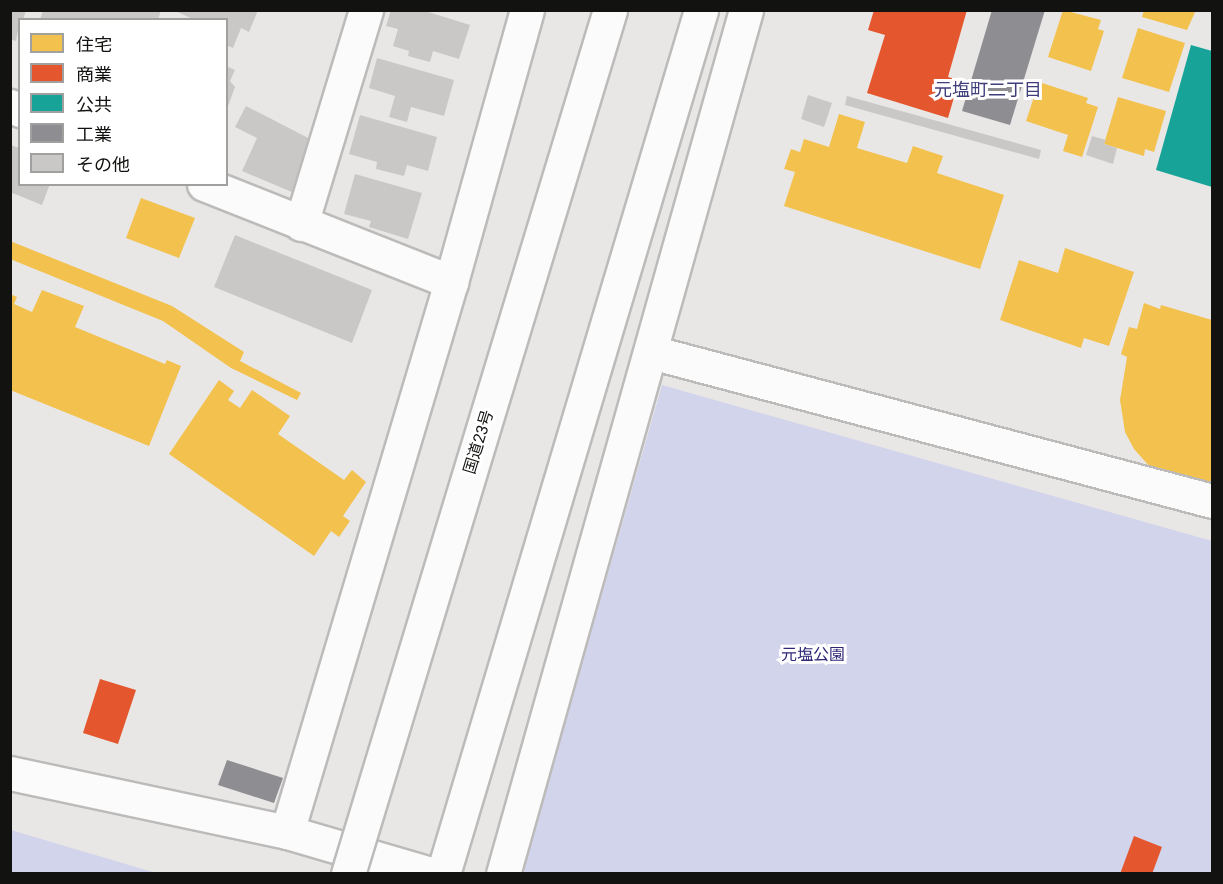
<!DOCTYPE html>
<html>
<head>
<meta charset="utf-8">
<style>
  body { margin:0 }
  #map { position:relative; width:1223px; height:884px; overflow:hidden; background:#e9e7e5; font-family:Roboto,"Noto Sans JP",sans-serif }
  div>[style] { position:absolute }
  .green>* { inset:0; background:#d2d4ec }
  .homes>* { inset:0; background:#f2c14e }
  .shops>* { inset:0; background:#e4572e }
  .public>* { inset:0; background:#17a398 }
  .industry>* { inset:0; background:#8d8d92 }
  .building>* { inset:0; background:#cac8c7 }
  .roads { filter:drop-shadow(2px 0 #bcbbba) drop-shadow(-2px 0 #bcbbba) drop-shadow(0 2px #bcbbba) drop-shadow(0 -2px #bcbbba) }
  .minor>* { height:33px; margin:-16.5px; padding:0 16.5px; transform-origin:16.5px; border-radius:16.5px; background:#fcfbfb }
  .trunk>* { height:33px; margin:-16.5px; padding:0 16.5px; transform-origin:16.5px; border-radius:16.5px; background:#fcfbfb }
  .bridges { filter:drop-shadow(2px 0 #bcbbba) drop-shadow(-2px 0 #bcbbba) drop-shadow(0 2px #bcbbba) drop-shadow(0 -2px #bcbbba) }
  .trunk-bridge>* { height:33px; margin:-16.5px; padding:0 16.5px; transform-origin:16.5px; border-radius:16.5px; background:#fcfbfb }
  span { translate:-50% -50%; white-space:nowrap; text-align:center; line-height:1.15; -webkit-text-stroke:6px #fff; paint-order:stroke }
  .street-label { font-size:16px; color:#121210 }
  .park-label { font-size:16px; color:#2e2677 }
  .neighbourhood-label { font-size:18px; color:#3f3e7b }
  .frame { position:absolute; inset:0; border:12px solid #121210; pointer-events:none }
  .legend { position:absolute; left:18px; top:18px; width:210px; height:168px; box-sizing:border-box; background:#fff; border:2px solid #a0a09f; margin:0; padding:8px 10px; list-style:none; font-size:18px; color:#121210 }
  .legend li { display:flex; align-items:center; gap:12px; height:30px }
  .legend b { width:30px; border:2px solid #a0a09f }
</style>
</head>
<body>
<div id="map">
  <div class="green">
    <i style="clip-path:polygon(662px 385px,1212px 541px,1212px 873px,526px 874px,523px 869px)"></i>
    <i style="clip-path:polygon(11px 830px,156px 873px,11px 873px)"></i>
  </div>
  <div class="homes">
    <i style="clip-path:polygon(1063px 10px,1101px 20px,1098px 29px,1104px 31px,1091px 71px,1048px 57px)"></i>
    <i style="clip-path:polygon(1144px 10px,1196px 10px,1187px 30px,1142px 17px)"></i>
    <i style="clip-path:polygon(1138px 28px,1185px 43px,1169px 92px,1122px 78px)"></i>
    <i style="clip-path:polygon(1039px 82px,1088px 98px,1086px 103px,1098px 107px,1082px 157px,1063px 151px,1068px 135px,1026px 121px)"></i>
    <i style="clip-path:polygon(1118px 97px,1166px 111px,1154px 152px,1145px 149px,1144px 156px,1104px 144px)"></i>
    <i style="clip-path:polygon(839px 114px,865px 122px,857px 148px,907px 163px,913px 146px,943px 156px,937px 173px,1004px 195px,980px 269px,784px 206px,795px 172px,784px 169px,791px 149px,800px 152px,804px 139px,829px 147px)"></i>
    <i style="clip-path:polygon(141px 198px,195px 218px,179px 258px,126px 238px)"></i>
    <i style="clip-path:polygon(10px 241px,172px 306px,244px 352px,240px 361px,301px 393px,297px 400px,231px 368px,163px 321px,10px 259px)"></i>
    <i style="clip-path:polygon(1065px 248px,1134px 272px,1109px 346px,1084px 338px,1081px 348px,1000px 320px,1019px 260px,1058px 273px)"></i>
    <i style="clip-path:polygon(42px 290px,84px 306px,75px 327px,165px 364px,167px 360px,181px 366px,149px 446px,10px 390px,10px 294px,17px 297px,14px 304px,32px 312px)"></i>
    <i style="clip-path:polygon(1144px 303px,1160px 309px,1161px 305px,1212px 320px,1212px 488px,1151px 468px,1134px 449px,1125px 432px,1120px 400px,1127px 357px,1121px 354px,1129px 327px,1137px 329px)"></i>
    <i style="clip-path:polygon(219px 380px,234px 391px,228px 400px,240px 408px,252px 390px,290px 416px,278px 434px,344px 480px,352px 470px,366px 482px,343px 516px,350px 521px,339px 537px,331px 531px,314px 556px,169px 454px)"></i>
  </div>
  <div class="shops">
    <i style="clip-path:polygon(874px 10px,967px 10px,948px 77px,959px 80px,948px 118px,867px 93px,885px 35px,868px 30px)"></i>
    <i style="clip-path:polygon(100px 679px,136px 690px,118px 744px,83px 733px)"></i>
    <i style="clip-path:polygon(1134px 836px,1162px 847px,1152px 874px,1120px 874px)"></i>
  </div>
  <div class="public">
    <i style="clip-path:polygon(1191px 45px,1212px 51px,1212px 187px,1156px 170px)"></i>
  </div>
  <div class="industry">
    <i style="clip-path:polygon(992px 10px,1045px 10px,1010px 125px,962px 111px)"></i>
    <i style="clip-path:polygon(227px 760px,283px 778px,274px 803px,218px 785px)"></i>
  </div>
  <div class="building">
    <i style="clip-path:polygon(10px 10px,26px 10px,23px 20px,20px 20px,16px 41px,10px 39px)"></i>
    <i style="clip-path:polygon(43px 10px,161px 10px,158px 20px,40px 20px)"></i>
    <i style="clip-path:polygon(173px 10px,258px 10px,249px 32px,241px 28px,233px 48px,226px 45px,226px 20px,195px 20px)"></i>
    <i style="clip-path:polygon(391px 10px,422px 10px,470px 25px,459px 59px,433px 51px,430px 62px,408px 56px,409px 51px,393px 46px,398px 29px,386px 26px)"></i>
    <i style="clip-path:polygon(377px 58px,454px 80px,444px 116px,411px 107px,407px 122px,389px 117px,395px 96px,369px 88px)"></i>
    <i style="clip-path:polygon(226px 66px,235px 70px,230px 81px,235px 87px,227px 109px)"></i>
    <i style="clip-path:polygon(808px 95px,832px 103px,824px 127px,801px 119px)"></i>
    <i style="clip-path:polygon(847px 96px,1041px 150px,1039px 159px,845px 105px)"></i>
    <i style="clip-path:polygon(246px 106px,314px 141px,294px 193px,242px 171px,257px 138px,235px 127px)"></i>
    <i style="clip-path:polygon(360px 115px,437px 137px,428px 171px,407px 165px,404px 176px,376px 169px,377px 162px,349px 154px)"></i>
    <i style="clip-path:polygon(1092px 136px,1106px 140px,1104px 144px,1117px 148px,1113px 164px,1086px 155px)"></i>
    <i style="clip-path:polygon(10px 145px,20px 148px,20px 184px,50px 184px,42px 205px,10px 192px)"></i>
    <i style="clip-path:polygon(355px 174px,422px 193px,408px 239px,369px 227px,371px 221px,344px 214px)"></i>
    <i style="clip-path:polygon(235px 235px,372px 290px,352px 343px,214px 287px)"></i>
  </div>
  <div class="roads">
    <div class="minor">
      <i style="left:10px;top:106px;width:11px;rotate:22deg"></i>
      <i style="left:204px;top:184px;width:266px;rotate:21.6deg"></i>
      <i style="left:301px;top:224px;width:224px;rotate:-73.1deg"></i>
      <i style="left:651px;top:352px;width:580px;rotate:14.87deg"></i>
      <i style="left:10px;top:773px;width:283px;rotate:12deg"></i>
      <i style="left:287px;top:832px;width:150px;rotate:16.3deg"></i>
      <i style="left:287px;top:832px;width:574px;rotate:-73.4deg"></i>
      <i style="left:451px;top:282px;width:282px;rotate:-74.4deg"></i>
      <i style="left:503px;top:874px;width:898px;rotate:-74.29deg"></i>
    </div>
    <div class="trunk">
      <i style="left:443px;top:874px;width:902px;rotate:-73.37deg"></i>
    </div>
  </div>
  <div class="bridges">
    <div class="trunk-bridge">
      <i style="left:348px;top:874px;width:903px;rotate:-73.13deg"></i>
    </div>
  </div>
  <div class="street-label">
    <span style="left:479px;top:442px;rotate:-73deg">国道23号</span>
  </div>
  <div class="park-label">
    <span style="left:813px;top:655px">元塩公園</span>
  </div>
  <div class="neighbourhood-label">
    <span style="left:988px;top:90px">元塩町二丁目</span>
  </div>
  <div class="frame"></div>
  <ul class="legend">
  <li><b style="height:16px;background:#f2c14e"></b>住宅</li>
  <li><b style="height:16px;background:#e4572e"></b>商業</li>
  <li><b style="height:16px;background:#17a398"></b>公共</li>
  <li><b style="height:16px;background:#8d8d92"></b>工業</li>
  <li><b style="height:16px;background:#cac8c7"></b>その他</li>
  </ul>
</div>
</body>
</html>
